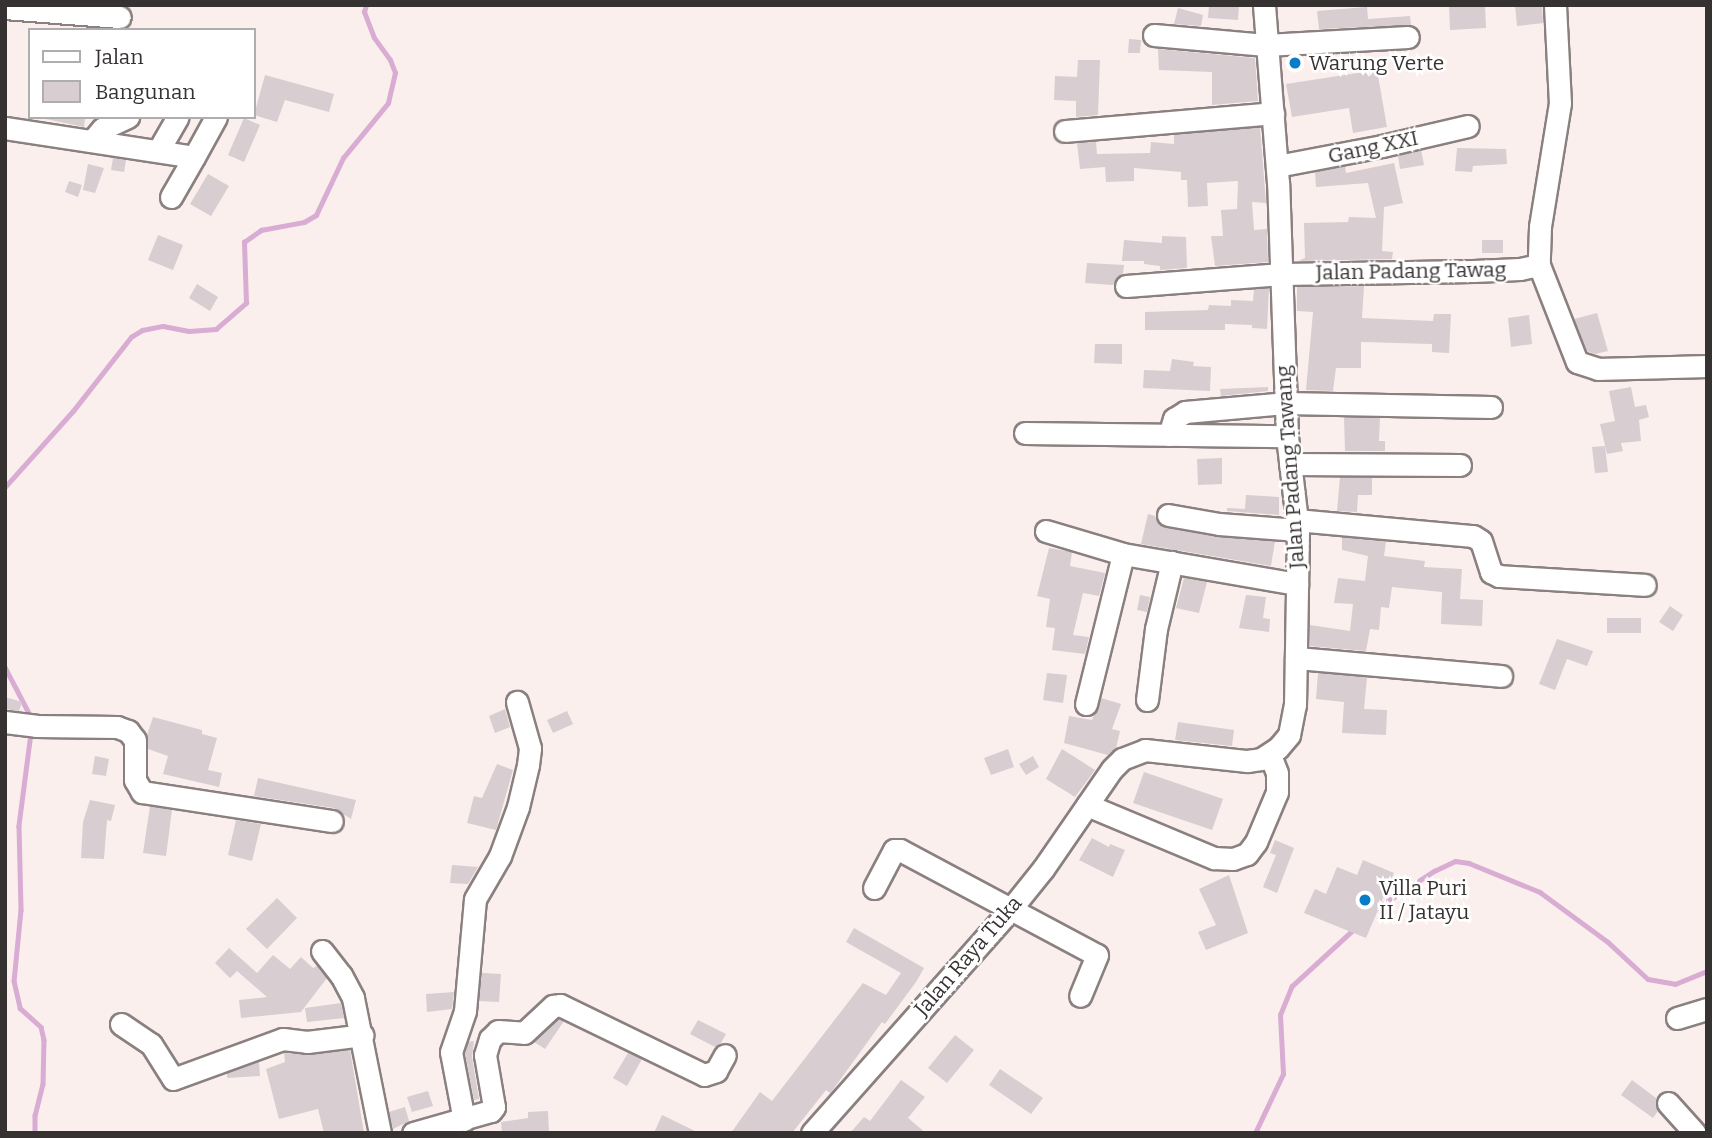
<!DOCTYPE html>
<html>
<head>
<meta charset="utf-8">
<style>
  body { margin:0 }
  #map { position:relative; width:1712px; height:1138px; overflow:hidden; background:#fbefed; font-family:Bitter,serif }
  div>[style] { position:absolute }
  .stream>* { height:4.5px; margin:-2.25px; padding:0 2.25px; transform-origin:2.25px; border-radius:2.25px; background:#d8acd3 }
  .building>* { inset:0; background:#d8cdd0 }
  .roads { filter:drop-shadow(2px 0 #8a807f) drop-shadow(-2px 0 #8a807f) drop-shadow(0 2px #8a807f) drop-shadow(0 -2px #8a807f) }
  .minor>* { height:21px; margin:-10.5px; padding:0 10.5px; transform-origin:10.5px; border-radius:10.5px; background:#fff }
  .dots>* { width:19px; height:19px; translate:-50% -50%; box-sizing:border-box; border:4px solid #fff; border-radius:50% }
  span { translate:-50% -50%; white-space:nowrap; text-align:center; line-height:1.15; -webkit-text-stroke:5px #fff; paint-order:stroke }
  .poi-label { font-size:21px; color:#373232 }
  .left { translate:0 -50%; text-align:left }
  .street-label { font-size:21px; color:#373232 }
  .frame { position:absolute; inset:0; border:7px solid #373232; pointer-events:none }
  .legend { position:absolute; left:28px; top:28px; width:228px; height:91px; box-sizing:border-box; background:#fff; border:2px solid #afadad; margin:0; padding:9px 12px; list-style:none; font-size:21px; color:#373232 }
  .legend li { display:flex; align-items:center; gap:14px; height:35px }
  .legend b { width:35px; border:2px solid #afadad }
</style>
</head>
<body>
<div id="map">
  <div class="stream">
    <i style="left:5px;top:487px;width:102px;rotate:-48.2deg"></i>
    <i style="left:73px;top:411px;width:94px;rotate:-51.9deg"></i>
    <i style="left:131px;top:337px;width:13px;rotate:-32deg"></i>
    <i style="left:142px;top:330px;width:21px;rotate:-11deg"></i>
    <i style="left:163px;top:326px;width:26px;rotate:11deg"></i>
    <i style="left:189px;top:331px;width:27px;rotate:-4deg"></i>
    <i style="left:216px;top:329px;width:40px;rotate:-41deg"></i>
    <i style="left:246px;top:303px;width:61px;rotate:-91.9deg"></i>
    <i style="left:244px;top:242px;width:21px;rotate:-35deg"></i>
    <i style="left:261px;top:230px;width:44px;rotate:-10.5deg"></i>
    <i style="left:304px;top:222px;width:14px;rotate:-30deg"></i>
    <i style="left:316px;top:215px;width:63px;rotate:-64.7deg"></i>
    <i style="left:343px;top:158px;width:71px;rotate:-50.7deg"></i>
    <i style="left:388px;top:103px;width:31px;rotate:-77deg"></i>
    <i style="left:395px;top:73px;width:14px;rotate:-111deg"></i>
    <i style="left:390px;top:60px;width:27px;rotate:-126deg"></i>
    <i style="left:374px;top:38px;width:28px;rotate:-111deg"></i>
    <i style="left:364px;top:12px;width:7px;rotate:-74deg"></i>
    <i style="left:5px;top:667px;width:56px;rotate:62.5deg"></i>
    <i style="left:31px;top:733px;width:94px;rotate:97.4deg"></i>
    <i style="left:19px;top:826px;width:84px;rotate:88.6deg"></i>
    <i style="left:21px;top:910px;width:71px;rotate:95.6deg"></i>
    <i style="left:14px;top:981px;width:28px;rotate:77deg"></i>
    <i style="left:20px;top:1008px;width:28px;rotate:42deg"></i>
    <i style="left:41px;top:1027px;width:13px;rotate:77deg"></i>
    <i style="left:44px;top:1040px;width:44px;rotate:91.3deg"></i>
    <i style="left:43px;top:1084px;width:32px;rotate:104deg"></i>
    <i style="left:35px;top:1115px;width:18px;rotate:90deg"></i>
    <i style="left:1377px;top:908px;width:68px;rotate:-33deg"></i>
    <i style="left:1434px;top:871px;width:23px;rotate:-25deg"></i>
    <i style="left:1455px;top:861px;width:14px;rotate:8deg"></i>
    <i style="left:1469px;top:863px;width:77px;rotate:22.2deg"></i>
    <i style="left:1540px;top:892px;width:84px;rotate:36.3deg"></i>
    <i style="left:1608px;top:942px;width:54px;rotate:42.8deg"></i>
    <i style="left:1648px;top:979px;width:27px;rotate:10deg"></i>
    <i style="left:1675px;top:984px;width:35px;rotate:-22deg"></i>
    <i style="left:1255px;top:1133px;width:65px;rotate:-64.6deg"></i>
    <i style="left:1283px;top:1074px;width:59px;rotate:-92.9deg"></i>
    <i style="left:1280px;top:1015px;width:31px;rotate:-68deg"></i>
    <i style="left:1292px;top:986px;width:86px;rotate:-42.6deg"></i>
  </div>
  <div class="building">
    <i style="clip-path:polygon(1209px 5px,1239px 5px,1238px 20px,1208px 18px)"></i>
    <i style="clip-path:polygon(1449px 5px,1485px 5px,1486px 28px,1450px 30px)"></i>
    <i style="clip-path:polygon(1515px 5px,1542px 5px,1543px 23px,1517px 26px)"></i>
    <i style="clip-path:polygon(1367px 7px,1368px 19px,1410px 16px,1411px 25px,1319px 29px,1317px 11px)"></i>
    <i style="clip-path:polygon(1178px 8px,1203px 15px,1201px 26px,1174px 24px)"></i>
    <i style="clip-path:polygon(1129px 39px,1141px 40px,1140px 53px,1128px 53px)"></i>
    <i style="clip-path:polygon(1158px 49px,1255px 58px,1258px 101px,1212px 105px,1212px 72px,1159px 70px)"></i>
    <i style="clip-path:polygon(1078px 60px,1100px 60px,1098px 115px,1076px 117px,1076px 101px,1054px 100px,1055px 76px,1077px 77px)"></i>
    <i style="clip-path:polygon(1377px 70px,1387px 127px,1353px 133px,1349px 108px,1292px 117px,1286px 84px)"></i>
    <i style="clip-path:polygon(265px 75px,334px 94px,329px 112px,285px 100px,277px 122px,254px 115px)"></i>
    <i style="clip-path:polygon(36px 117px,85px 117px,84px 127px)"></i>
    <i style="clip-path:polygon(244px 118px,260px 125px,244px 162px,228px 155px)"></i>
    <i style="clip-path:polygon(1260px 127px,1266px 203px,1252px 202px,1254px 230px,1267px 229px,1268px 262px,1215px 266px,1211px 236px,1223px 236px,1221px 210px,1237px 209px,1238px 181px,1207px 183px,1208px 206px,1188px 207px,1187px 180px,1181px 180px,1181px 172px,1134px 168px,1134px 181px,1106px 182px,1105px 167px,1080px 169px,1077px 143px,1096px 142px,1097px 154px,1150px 153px,1151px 142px,1174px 144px,1174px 135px)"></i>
    <i style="clip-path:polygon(1457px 148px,1506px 149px,1507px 164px,1473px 166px,1472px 172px,1455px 171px)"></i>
    <i style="clip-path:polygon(1421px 150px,1424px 165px,1400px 169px,1398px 156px)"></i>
    <i style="clip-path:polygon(113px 158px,126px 160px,124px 172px,111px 170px)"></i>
    <i style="clip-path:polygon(1394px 163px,1403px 203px,1384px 207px,1382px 251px,1393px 252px,1392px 259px,1298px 261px,1305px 258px,1304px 223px,1348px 222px,1349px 217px,1376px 218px,1368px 183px,1316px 187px,1315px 172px,1345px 166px,1346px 173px)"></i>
    <i style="clip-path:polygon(88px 164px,104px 168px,95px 193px,83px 190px)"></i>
    <i style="clip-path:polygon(208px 174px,229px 186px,211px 216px,190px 204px)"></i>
    <i style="clip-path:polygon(69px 181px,82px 185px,78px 197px,65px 192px)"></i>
    <i style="clip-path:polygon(158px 235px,183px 245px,173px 270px,148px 260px)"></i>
    <i style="clip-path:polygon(1162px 236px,1186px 237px,1187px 268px,1160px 270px,1160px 266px,1144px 264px,1144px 261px,1122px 261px,1124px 240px,1162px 243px)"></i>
    <i style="clip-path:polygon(1482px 240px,1503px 240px,1503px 253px,1482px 253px)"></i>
    <i style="clip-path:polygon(1087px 263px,1124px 265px,1123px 273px,1113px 285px,1085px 283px)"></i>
    <i style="clip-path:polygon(197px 284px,218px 297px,210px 311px,189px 298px)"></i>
    <i style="clip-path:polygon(1364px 286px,1362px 318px,1433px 321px,1434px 314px,1451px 314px,1449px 353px,1432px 352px,1432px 344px,1361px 342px,1361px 368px,1336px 368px,1333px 391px,1306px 390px,1313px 312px,1297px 311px,1297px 287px)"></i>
    <i style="clip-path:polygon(1269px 288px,1267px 329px,1252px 328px,1252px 325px,1225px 324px,1225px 330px,1145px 330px,1145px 312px,1208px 310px,1209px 305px,1231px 306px,1231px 300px,1253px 301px,1254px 289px)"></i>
    <i style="clip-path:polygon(1597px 313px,1608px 351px,1595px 354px,1587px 351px,1574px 319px)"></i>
    <i style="clip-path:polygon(1529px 315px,1532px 344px,1511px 347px,1508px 318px)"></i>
    <i style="clip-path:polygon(1095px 344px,1122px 344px,1122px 364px,1094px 363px)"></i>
    <i style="clip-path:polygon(1172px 359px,1194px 362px,1193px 366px,1211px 367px,1210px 391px,1143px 388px,1144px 370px,1170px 371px)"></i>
    <i style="clip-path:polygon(1268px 387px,1268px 391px,1221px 396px,1220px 389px)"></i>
    <i style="clip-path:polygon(1631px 387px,1635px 407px,1646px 405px,1649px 417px,1639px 420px,1641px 441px,1621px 443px,1623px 451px,1607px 454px,1600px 424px,1615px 421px,1609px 391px)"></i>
    <i style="clip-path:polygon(1344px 417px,1380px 418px,1379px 441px,1385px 441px,1385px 451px,1345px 451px)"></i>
    <i style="clip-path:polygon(1605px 446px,1608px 472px,1595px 473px,1592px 447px)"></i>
    <i style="clip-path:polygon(1222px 458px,1222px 484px,1198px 485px,1197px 459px)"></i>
    <i style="clip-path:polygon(1340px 477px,1372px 478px,1372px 495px,1358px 495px,1357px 512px,1337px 511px)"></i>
    <i style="clip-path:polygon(1246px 495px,1279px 497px,1279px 515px,1227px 511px,1227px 508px,1245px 509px)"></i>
    <i style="clip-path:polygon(1148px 514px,1155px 516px,1159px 525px,1166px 528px,1217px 537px,1275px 541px,1271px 566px,1141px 544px)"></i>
    <i style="clip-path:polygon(1342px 537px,1386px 541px,1384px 556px,1425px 561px,1424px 567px,1462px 569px,1460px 599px,1483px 600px,1482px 626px,1441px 624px,1442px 592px,1392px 587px,1389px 608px,1381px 607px,1379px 630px,1370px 629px,1366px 651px,1309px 646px,1310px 625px,1350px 631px,1353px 604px,1334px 603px,1338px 578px,1365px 581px,1368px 556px,1342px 550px)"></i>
    <i style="clip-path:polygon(1049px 548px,1072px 552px,1070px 566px,1105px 573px,1099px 596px,1083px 593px,1073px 635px,1089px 637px,1085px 654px,1052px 650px,1055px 628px,1046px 627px,1050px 599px,1037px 596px)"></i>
    <i style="clip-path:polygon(1184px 578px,1207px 582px,1199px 613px,1176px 608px)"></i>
    <i style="clip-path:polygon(1140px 595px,1150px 597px,1147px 612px,1137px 610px)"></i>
    <i style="clip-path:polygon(1246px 595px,1266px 597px,1263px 618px,1270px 619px,1269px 632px,1239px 628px)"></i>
    <i style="clip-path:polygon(1670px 606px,1683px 615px,1673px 631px,1659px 622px)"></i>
    <i style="clip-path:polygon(1607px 618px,1641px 618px,1641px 633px,1607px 633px)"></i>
    <i style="clip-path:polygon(1557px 639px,1593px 651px,1587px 666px,1567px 659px,1555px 690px,1539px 684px)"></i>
    <i style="clip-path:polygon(1047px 673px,1067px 675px,1063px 703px,1043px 700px)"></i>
    <i style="clip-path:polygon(1318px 673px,1367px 677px,1364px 709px,1387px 710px,1386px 735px,1342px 733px,1344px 702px,1316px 699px)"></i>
    <i style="clip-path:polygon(5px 697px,22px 702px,19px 711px,5px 709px)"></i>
    <i style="clip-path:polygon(1101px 698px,1121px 704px,1112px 729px,1120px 731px,1116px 748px,1108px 755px,1064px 743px,1069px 716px,1092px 720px)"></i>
    <i style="clip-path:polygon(505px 709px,510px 727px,495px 733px,489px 716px)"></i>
    <i style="clip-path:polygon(567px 711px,573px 724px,553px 733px,547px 720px)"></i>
    <i style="clip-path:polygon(153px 717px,202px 730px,202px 734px,217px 738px,208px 770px,222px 773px,219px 787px,163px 774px,168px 756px,148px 749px,147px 735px)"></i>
    <i style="clip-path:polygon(1178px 722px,1234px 730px,1232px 746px,1175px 740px)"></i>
    <i style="clip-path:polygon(1008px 749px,1014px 767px,991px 775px,984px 758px)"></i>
    <i style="clip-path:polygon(1062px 749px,1095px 770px,1075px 797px,1046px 779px)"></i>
    <i style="clip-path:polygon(95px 756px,109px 759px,106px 776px,92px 774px)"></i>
    <i style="clip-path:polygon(1033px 756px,1039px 767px,1026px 775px,1019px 764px)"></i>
    <i style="clip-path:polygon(497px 764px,513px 770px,496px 830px,467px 823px,474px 796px,482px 798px)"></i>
    <i style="clip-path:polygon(1144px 772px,1223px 799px,1212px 830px,1133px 803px)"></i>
    <i style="clip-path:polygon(258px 778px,356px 800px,351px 819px,334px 808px,254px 796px)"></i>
    <i style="clip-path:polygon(90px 800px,115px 805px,111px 821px,107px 820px,104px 859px,81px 858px,83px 822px)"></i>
    <i style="clip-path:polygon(150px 806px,172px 810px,166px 856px,143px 853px)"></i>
    <i style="clip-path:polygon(236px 820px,261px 824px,252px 861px,228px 855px)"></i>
    <i style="clip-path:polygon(1092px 838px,1109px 847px,1110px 844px,1125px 850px,1113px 877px,1079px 860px)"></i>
    <i style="clip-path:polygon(1275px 840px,1294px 848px,1277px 893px,1263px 887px,1276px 855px,1270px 853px)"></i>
    <i style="clip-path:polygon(1363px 860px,1394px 873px,1366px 938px,1304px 913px,1315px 889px,1326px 894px,1337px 867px,1357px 875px)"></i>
    <i style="clip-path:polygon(452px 865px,478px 867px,468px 884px,450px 883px)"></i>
    <i style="clip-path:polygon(1229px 875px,1248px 933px,1206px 950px,1198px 932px,1216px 925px,1199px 889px)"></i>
    <i style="clip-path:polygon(277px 898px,297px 918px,267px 949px,246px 929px)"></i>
    <i style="clip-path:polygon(854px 928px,924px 968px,916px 982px,885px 1024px,882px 1022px,832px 1091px,830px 1093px,826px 1090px,792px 1133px,731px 1133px,760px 1092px,772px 1101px,863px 983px,886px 995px,901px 973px,846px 942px)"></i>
    <i style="clip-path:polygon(229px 948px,257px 973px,273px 955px,290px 969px,301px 957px,313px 968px,317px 966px,327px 978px,301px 1012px,241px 1018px,239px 1000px,267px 997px,237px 971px,230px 978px,215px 963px)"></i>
    <i style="clip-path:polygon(482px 973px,501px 974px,499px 1002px,479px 1001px)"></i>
    <i style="clip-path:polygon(454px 992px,452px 1009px,427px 1012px,426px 994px)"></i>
    <i style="clip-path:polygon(341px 1003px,344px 1018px,307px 1022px,305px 1008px)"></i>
    <i style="clip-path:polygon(558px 1019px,564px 1021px,545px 1049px,534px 1042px)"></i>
    <i style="clip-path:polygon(698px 1020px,726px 1034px,721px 1043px,715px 1047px,690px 1034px)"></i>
    <i style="clip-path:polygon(955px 1035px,974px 1050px,947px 1083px,928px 1068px)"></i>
    <i style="clip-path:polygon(474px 1041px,472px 1057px,479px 1099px,474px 1100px,465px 1053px,468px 1042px)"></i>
    <i style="clip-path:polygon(350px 1050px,364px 1133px,324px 1133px,318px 1109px,279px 1119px,266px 1069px,285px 1062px,284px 1053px,309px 1055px)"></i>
    <i style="clip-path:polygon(628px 1053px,642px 1059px,627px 1086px,613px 1078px)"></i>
    <i style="clip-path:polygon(259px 1062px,260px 1076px,227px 1078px,227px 1073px)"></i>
    <i style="clip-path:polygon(1000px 1069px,1043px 1098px,1031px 1114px,989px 1085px)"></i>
    <i style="clip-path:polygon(901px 1080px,925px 1097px,908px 1118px,926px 1133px,850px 1133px,864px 1117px,870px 1121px)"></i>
    <i style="clip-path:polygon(1632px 1080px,1656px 1098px,1658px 1111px,1653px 1118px,1621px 1095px)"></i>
    <i style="clip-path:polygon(428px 1091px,433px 1106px,412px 1112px,407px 1097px)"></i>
    <i style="clip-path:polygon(405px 1107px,409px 1121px,393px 1129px,389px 1112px)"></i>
    <i style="clip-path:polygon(548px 1111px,549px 1133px,502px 1133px,501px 1122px,528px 1118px,528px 1112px)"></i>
    <i style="clip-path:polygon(662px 1115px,699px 1133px,654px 1133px)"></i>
  </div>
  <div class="roads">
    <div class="minor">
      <i style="left:1555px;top:5px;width:98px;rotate:87.1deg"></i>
      <i style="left:1560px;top:103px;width:126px;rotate:99.2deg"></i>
      <i style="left:1540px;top:227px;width:38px;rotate:92deg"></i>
      <i style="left:1539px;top:265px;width:104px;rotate:68.6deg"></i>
      <i style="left:1577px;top:362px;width:22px;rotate:18deg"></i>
      <i style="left:1598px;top:369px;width:109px;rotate:-1.6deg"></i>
      <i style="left:5px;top:8px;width:115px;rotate:4.5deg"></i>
      <i style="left:1154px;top:35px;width:112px;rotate:5.1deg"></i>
      <i style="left:1266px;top:45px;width:142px;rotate:-3.2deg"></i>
      <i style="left:5px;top:128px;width:191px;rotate:8.7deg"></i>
      <i style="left:194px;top:157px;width:46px;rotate:-61.2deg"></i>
      <i style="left:1065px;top:131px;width:209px;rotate:-4.9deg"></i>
      <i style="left:92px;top:141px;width:16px;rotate:-50deg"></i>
      <i style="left:102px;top:129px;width:29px;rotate:-25deg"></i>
      <i style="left:158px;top:151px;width:39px;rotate:-60deg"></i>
      <i style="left:1277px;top:166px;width:107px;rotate:-10.8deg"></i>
      <i style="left:1382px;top:146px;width:88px;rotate:-13.1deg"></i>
      <i style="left:171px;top:197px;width:46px;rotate:-60.1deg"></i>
      <i style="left:1126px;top:286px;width:156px;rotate:-4.4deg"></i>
      <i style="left:1282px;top:274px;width:191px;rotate:-0.9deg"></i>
      <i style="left:1473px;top:271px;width:47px;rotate:-2.4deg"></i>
      <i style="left:1520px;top:269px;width:19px;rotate:-12deg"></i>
      <i style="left:1025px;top:433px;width:262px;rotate:0.7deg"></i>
      <i style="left:1169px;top:435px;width:17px;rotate:-73deg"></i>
      <i style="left:1174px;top:419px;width:13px;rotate:-32deg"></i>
      <i style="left:1185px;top:412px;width:100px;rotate:-5.1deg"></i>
      <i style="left:1285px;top:403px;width:206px;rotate:1.1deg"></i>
      <i style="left:1290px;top:464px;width:170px;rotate:0.3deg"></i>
      <i style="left:1168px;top:515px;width:52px;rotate:10deg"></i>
      <i style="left:1219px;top:524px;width:79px;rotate:4.3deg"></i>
      <i style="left:1296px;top:520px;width:178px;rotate:5.2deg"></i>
      <i style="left:1473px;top:536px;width:9px;rotate:32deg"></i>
      <i style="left:1481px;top:541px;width:33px;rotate:72deg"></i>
      <i style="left:1491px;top:572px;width:9px;rotate:27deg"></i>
      <i style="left:1499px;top:576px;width:146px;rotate:3.5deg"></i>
      <i style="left:1046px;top:531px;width:80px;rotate:16.6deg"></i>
      <i style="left:1123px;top:554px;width:177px;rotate:9.8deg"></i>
      <i style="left:1296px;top:658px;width:206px;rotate:5deg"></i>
      <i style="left:1147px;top:700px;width:72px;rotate:-82.8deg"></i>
      <i style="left:1156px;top:629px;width:69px;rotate:-76.6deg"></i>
      <i style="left:1086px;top:704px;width:154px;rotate:-76.1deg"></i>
      <i style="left:5px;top:722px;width:31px;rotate:7deg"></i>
      <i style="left:36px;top:726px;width:81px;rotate:0.7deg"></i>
      <i style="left:117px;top:727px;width:12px;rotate:20deg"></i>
      <i style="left:128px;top:731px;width:11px;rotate:52deg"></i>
      <i style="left:135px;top:740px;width:40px;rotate:90deg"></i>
      <i style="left:135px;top:780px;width:14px;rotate:60deg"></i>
      <i style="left:142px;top:792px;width:192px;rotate:8.7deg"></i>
      <i style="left:1087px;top:805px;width:138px;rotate:22.7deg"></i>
      <i style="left:1214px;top:858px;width:19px;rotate:3deg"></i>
      <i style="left:1233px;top:859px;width:15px;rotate:-20deg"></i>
      <i style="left:1247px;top:854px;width:15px;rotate:-53deg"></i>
      <i style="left:1256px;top:842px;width:54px;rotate:-67.2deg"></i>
      <i style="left:1277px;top:792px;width:19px;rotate:-90deg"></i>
      <i style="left:1277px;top:773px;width:19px;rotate:-111deg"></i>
      <i style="left:874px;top:888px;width:43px;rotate:-62.2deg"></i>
      <i style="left:894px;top:850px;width:6px"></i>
      <i style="left:900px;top:850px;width:223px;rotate:28.1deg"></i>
      <i style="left:1097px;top:955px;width:44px;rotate:112.5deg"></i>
      <i style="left:322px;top:951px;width:31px;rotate:52deg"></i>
      <i style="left:341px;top:975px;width:26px;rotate:62deg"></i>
      <i style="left:353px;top:998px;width:138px;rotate:78.7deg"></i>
      <i style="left:1677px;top:1018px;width:31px;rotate:-17deg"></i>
      <i style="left:121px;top:1024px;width:36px;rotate:34deg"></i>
      <i style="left:151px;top:1044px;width:41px;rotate:57.8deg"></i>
      <i style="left:173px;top:1079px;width:117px;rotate:-20deg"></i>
      <i style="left:283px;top:1039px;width:24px;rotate:7deg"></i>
      <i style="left:307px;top:1042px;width:56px;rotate:-7.1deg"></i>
      <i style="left:1668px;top:1103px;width:40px;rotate:48deg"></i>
      <i style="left:464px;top:1120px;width:69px;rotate:-100.8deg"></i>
      <i style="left:451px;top:1052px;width:43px;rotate:-71.1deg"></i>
      <i style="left:465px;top:1011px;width:112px;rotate:-84.9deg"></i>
      <i style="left:475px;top:899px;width:50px;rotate:-59.8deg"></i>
      <i style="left:500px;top:856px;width:52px;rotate:-69.8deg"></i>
      <i style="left:518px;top:807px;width:43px;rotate:-76.6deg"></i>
      <i style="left:528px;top:765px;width:17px;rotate:-83deg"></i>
      <i style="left:530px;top:748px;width:48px;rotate:-105.8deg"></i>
      <i style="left:413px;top:1133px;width:81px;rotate:-15.8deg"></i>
      <i style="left:491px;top:1111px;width:5px;rotate:-53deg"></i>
      <i style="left:494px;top:1107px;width:53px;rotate:-99.8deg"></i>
      <i style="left:485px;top:1055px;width:17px;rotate:-73deg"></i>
      <i style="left:490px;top:1039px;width:11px;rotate:-45deg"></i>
      <i style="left:498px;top:1031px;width:26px;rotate:4deg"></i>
      <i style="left:524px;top:1033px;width:40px;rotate:-43deg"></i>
      <i style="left:553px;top:1006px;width:7px;rotate:-8deg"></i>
      <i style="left:560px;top:1005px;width:160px;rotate:25.9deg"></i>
      <i style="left:704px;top:1075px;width:13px;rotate:-18deg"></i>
      <i style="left:716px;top:1071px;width:18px;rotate:-61deg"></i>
      <i style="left:812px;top:1133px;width:298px;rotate:-48.4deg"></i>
      <i style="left:1010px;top:910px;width:53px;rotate:-51.2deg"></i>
      <i style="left:1043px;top:869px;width:121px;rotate:-55.4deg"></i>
      <i style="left:1112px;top:769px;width:14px;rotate:-45deg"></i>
      <i style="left:1122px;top:759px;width:25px;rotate:-21deg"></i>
      <i style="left:1145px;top:750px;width:103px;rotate:6.2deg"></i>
      <i style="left:1247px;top:761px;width:14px;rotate:-8deg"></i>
      <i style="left:1261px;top:759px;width:20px;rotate:-33deg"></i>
      <i style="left:1278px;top:748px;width:17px;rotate:-50deg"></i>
      <i style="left:1289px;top:735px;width:31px;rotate:-79deg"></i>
      <i style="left:1295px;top:705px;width:175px;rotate:-89deg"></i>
      <i style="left:1298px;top:530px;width:95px;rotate:-96.7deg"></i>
      <i style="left:1287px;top:436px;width:253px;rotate:-92deg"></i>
      <i style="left:1278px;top:183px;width:179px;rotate:-94.5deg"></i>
    </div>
  </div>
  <div class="dots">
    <i style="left:1295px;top:63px;background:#087cc6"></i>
    <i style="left:1365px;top:900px;background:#087cc6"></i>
  </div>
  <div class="poi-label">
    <span class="left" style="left:1309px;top:63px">Warung Verte</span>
    <span class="left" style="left:1379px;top:900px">Villa Puri<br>II / Jatayu</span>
  </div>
  <div class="street-label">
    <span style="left:1373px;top:147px;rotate:-12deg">Gang XXI</span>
    <span style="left:1411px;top:271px;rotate:-1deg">Jalan Padang Tawag</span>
    <span style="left:1290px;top:467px;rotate:-94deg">Jalan Padang Tawang</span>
    <span style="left:968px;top:956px;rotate:-49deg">Jalan Raya Tuka</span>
  </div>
  <div class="frame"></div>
  <ul class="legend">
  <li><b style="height:9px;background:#fff"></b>Jalan</li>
  <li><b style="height:19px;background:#d8cdd0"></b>Bangunan</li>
  </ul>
</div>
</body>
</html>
